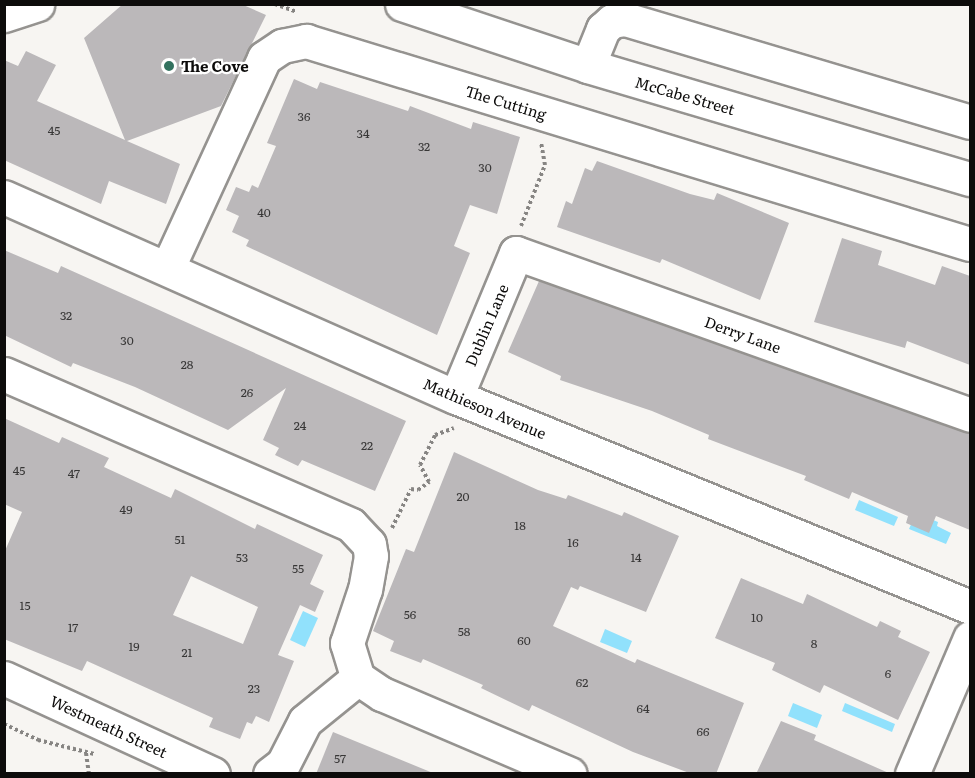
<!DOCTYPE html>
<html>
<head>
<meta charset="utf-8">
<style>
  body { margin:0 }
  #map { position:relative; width:975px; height:778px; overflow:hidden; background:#f7f5f2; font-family:Literata,serif }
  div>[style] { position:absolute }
  .water>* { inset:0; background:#91e1fc }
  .building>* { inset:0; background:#bbb8ba }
  .path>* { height:4px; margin-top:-2px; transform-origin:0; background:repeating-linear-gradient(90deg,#878583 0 3px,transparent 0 6px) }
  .roads { filter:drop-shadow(2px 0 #959390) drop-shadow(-2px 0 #959390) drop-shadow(0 2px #959390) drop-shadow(0 -2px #959390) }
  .minor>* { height:33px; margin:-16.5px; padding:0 16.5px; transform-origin:16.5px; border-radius:16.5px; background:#fff }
  .dots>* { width:16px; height:16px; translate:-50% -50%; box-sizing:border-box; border:3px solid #fff; border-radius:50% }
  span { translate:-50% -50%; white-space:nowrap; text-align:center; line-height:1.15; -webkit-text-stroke:4.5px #fff; paint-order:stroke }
  .number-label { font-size:12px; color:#383737 }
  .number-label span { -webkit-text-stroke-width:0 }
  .poi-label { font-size:15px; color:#0d0c0b; font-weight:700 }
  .left { translate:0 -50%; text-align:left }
  .street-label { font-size:15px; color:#0d0c0b }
  .frame { position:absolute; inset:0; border:6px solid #0d0c0b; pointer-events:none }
</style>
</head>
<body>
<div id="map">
  <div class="water">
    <i style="clip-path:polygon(859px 500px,898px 517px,894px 526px,855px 510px)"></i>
    <i style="clip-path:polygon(916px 513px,938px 522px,937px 526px,951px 533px,946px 544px,909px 529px)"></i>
    <i style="clip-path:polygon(303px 611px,318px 618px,305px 647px,290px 640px)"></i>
    <i style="clip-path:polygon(605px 629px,632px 641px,627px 653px,600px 642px)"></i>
    <i style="clip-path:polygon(793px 703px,822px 715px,817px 728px,788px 716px)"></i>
    <i style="clip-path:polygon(845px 703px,895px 724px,892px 732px,842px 711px)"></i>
  </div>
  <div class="building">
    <i style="clip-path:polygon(123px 4px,241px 4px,266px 15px,221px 106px,127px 141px,180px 164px,166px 204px,109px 181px,101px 204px,4px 160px,4px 60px,18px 66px,26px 51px,56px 65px,37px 101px,125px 140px,84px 38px)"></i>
    <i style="clip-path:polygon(294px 79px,317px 89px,320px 82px,408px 111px,410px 106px,471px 129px,473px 122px,520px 137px,497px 214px,470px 205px,454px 246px,470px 253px,437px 335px,246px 246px,249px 240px,232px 232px,239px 216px,226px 210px,236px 187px,249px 192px,252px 185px,258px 188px,276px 146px,267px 143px)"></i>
    <i style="clip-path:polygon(597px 161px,690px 194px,714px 200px,717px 193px,789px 223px,760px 300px,662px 259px,660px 263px,557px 227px,566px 201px,572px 204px,585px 168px,592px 171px)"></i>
    <i style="clip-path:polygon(842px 238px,882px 251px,878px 265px,935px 285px,942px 266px,970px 276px,970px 365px,907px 341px,905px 348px,814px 322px)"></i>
    <i style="clip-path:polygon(4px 250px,58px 273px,61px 266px,406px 421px,375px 491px,302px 460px,298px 466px,275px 455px,279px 448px,263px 440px,286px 388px,228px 430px,135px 387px,73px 363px,71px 367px,4px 335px)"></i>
    <i style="clip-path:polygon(539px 281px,970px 433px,970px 530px,936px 516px,929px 533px,906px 523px,908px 516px,852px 492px,849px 499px,804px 480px,806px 476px,708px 439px,709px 435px,652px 411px,560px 380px,561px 376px,508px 352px)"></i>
    <i style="clip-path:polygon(evenodd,4px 418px,59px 443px,62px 437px,109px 458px,104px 467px,171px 498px,175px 489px,255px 529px,257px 524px,323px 555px,310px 584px,324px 591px,315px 612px,300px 605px,278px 655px,294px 661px,269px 722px,256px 716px,252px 724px,247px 722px,240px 739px,209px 727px,213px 718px,87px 661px,82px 671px,4px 639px,4px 553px,22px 512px,4px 504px,4px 418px,191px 576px,258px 607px,243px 644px,173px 615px,191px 576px)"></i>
    <i style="clip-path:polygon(454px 452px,538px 490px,566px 499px,568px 495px,622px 516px,624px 512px,679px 536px,646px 612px,580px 586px,578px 590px,571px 587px,553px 626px,635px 663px,637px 659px,744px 703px,716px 774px,692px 774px,633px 752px,532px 705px,529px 711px,481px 688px,483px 685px,423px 659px,421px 663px,390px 651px,394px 641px,373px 631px,406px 549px,414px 552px)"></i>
    <i style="clip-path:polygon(741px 578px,803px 604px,807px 594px,877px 627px,880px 621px,901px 631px,898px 637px,930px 652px,898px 720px,824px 685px,820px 693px,772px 670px,775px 663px,715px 638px)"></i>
    <i style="clip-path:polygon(781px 721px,816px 735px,814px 740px,891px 774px,756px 774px)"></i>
    <i style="clip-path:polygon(333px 732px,433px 773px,432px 774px,316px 774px)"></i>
  </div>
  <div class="path">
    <i style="left:275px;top:4px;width:23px;rotate:20deg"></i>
    <i style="left:521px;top:226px;width:66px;rotate:-68.5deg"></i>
    <i style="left:545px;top:165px;width:22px;rotate:-100deg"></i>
    <i style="left:392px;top:528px;width:43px;rotate:-64deg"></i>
    <i style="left:411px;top:489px;width:7px;rotate:8deg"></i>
    <i style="left:418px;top:490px;width:14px;rotate:-36deg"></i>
    <i style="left:429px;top:482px;width:19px;rotate:-118deg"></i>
    <i style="left:420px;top:465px;width:34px;rotate:-63deg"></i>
    <i style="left:435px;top:435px;width:20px;rotate:-20deg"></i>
    <i style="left:4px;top:724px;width:38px;rotate:25deg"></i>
    <i style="left:38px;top:740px;width:58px;rotate:14deg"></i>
    <i style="left:86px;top:753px;width:21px;rotate:82deg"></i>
  </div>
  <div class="roads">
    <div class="minor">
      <i style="left:402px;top:4px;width:196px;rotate:18.4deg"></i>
      <i style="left:588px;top:66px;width:398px;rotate:16.5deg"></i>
      <i style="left:4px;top:15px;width:35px;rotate:-18deg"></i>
      <i style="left:588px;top:66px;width:40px;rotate:-68deg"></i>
      <i style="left:603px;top:29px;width:12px;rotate:-42deg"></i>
      <i style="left:612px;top:21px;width:13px;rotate:-9deg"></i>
      <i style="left:625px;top:19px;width:360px;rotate:16.6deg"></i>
      <i style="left:4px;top:197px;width:494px;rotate:23.9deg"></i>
      <i style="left:456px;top:397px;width:555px;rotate:22.22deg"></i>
      <i style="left:168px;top:267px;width:230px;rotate:-65.3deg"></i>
      <i style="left:264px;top:58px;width:22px;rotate:-34deg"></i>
      <i style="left:282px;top:46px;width:25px;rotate:-12deg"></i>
      <i style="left:306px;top:41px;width:694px;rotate:17deg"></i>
      <i style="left:4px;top:374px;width:378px;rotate:23.5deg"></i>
      <i style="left:351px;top:525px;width:26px;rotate:47deg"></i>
      <i style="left:369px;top:544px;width:12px;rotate:81deg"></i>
      <i style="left:371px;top:556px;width:34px;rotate:100deg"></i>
      <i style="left:365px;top:589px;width:57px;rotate:108.4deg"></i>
      <i style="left:347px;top:643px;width:37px;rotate:73deg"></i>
      <i style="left:358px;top:678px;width:29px;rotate:34deg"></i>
      <i style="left:382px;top:694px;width:204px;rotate:23.1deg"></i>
      <i style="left:456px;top:397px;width:156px;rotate:-67.4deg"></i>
      <i style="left:516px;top:253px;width:482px;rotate:19.6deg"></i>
      <i style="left:4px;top:678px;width:230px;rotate:24.7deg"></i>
      <i style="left:270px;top:774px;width:16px;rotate:-38deg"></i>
      <i style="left:283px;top:764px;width:48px;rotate:-62.9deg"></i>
      <i style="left:305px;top:721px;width:68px;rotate:-39.1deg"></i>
      <i style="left:912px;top:774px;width:148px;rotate:-66.9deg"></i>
    </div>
  </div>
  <div class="dots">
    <i style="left:169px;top:66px;background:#33725f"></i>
  </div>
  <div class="number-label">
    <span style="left:304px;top:117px">36</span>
    <span style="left:54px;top:131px">45</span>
    <span style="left:363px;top:134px">34</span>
    <span style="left:424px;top:147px">32</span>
    <span style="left:485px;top:168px">30</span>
    <span style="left:264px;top:213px">40</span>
    <span style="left:66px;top:316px">32</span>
    <span style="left:127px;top:341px">30</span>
    <span style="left:187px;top:365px">28</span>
    <span style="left:247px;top:393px">26</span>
    <span style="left:300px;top:426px">24</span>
    <span style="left:367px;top:446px">22</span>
    <span style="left:19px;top:471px">45</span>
    <span style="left:74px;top:474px">47</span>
    <span style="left:463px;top:497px">20</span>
    <span style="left:126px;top:510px">49</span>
    <span style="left:520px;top:526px">18</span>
    <span style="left:180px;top:540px">51</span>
    <span style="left:573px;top:543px">16</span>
    <span style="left:242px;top:558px">53</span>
    <span style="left:636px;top:558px">14</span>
    <span style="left:298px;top:569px">55</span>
    <span style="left:25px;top:606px">15</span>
    <span style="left:410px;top:615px">56</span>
    <span style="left:757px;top:618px">10</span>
    <span style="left:73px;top:628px">17</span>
    <span style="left:464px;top:632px">58</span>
    <span style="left:524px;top:641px">60</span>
    <span style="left:814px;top:644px">8</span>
    <span style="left:134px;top:647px">19</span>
    <span style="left:187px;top:653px">21</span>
    <span style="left:888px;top:674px">6</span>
    <span style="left:582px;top:683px">62</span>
    <span style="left:254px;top:689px">23</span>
    <span style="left:643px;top:709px">64</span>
    <span style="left:703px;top:732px">66</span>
    <span style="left:340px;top:759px">57</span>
  </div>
  <div class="poi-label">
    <span class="left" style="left:181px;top:66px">The Cove</span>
  </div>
  <div class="street-label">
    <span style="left:685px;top:95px;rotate:16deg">McCabe Street</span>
    <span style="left:506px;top:102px;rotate:17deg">The Cutting</span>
    <span style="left:486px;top:325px;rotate:-67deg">Dublin Lane</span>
    <span style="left:743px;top:334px;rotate:20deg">Derry Lane</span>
    <span style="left:485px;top:408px;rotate:23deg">Mathieson Avenue</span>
    <span style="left:109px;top:726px;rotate:25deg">Westmeath Street</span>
  </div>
  <div class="frame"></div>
</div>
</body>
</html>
